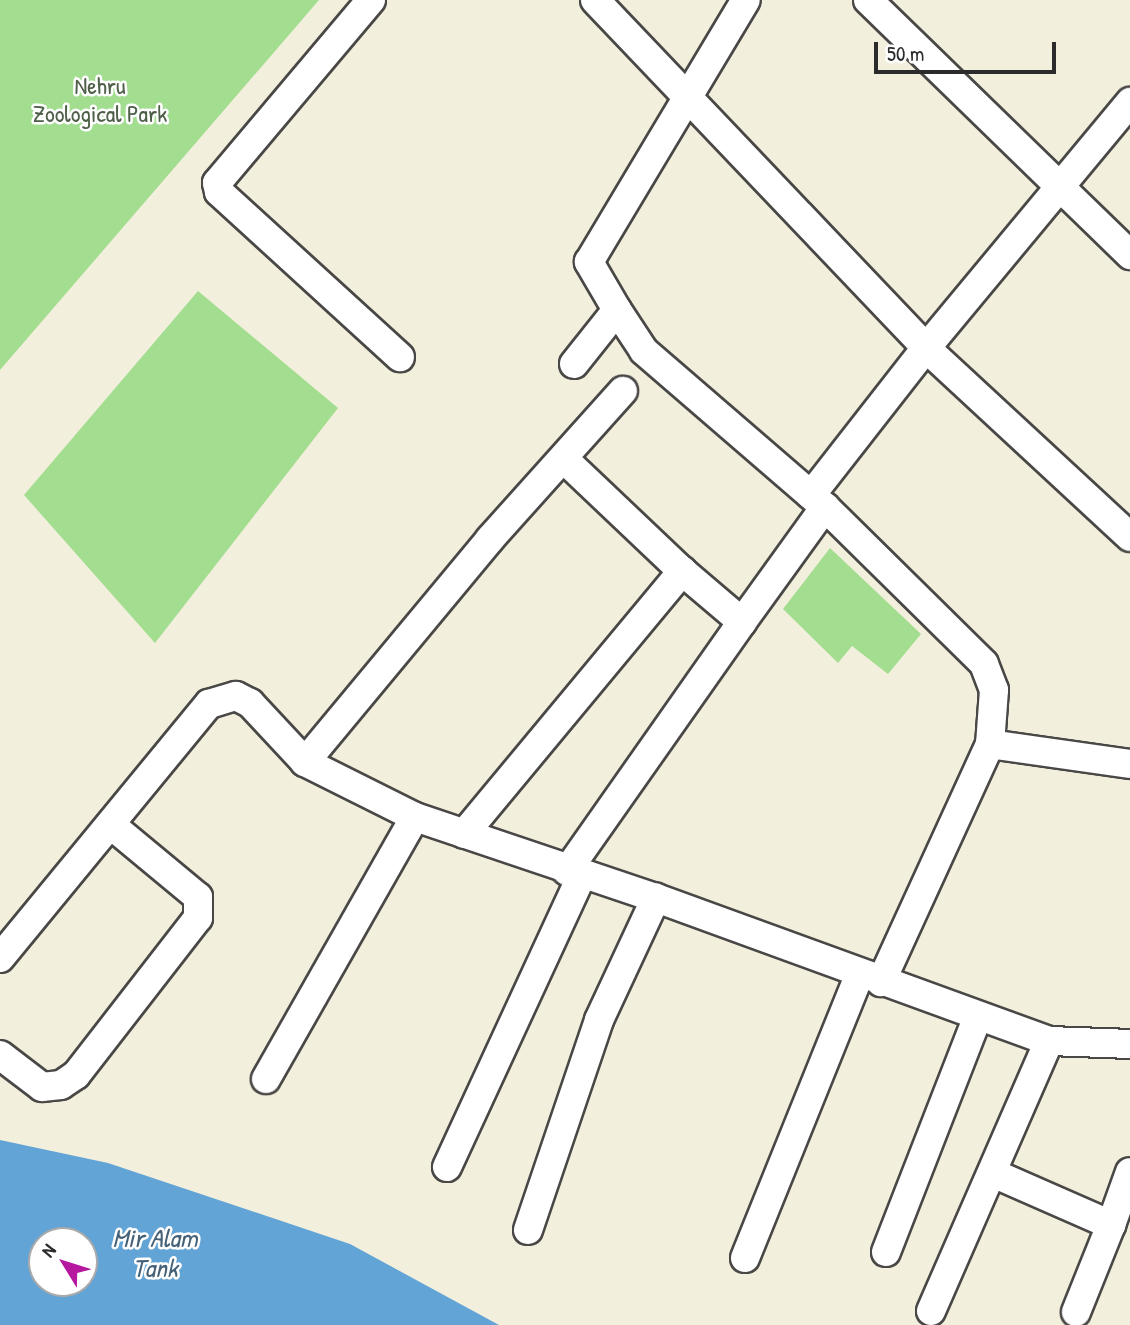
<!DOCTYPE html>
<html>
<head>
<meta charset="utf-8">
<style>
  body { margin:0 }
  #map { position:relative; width:1130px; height:1325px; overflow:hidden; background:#f3efdd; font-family:"Patrick Hand",sans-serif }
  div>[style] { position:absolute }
  .green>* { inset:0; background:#a2dd90 }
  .water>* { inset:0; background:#62a4d6 }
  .roads { filter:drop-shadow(2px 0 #494846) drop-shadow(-2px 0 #494846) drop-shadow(0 2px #494846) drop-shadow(0 -2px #494846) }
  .minor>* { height:28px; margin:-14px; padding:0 14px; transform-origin:14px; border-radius:14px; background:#fff }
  span { translate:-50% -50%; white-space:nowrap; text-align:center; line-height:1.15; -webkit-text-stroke:5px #fff; paint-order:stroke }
  .park-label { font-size:24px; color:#4f6049 }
  .water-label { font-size:26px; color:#446178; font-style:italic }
  .north { position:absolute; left:28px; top:1227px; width:70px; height:70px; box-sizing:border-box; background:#fff; border:2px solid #aaa; border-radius:50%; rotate:308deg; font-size:19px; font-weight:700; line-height:28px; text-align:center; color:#2b2b2b }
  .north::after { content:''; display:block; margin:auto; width:24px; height:32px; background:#b5179e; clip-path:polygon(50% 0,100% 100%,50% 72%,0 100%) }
  .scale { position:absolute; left:874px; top:42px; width:182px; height:32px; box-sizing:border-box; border:4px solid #2b2b2b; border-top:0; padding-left:9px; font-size:21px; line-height:24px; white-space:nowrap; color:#2b2b2b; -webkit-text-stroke:5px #fff; paint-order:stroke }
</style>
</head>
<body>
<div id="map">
  <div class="green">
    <i style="clip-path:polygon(0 0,319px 0,0 370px)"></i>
    <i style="clip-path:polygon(198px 291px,338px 408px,155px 643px,24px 495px)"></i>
    <i style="clip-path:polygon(830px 548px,921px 634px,888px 674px,852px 646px,838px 663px,783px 609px)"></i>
  </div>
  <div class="water">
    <i style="clip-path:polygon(evenodd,0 1140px,108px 1163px,350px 1244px,499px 1325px,0 1325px,0 1140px,42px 1241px,84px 1241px,84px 1283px,42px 1283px,42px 1241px)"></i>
  </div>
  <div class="roads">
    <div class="minor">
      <i style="left:371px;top:0;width:239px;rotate:130.1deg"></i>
      <i style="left:217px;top:183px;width:9px;rotate:77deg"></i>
      <i style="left:219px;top:192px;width:245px;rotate:42.4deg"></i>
      <i style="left:595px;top:0;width:480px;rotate:46.4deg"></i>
      <i style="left:926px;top:348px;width:278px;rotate:42.8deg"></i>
      <i style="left:868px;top:0;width:366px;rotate:44.2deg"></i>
      <i style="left:617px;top:310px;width:56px;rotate:-120.3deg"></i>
      <i style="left:589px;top:262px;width:305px;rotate:-59.1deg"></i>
      <i style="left:574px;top:364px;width:69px;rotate:-51.5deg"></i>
      <i style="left:617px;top:310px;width:49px;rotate:56.6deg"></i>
      <i style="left:644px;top:351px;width:239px;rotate:40.8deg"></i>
      <i style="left:825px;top:507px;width:223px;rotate:44.6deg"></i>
      <i style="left:984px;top:664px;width:28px;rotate:69deg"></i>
      <i style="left:994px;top:690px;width:54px;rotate:94.2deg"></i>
      <i style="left:990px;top:744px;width:262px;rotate:114.6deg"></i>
      <i style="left:564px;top:459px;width:163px;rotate:43.5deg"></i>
      <i style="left:811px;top:495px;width:187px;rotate:-52deg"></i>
      <i style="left:926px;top:348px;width:320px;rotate:-50.3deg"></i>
      <i style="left:990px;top:744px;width:141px;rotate:8.1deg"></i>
      <i style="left:305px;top:762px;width:290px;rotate:-50.3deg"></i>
      <i style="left:490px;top:539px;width:199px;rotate:-48.1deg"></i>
      <i style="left:464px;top:834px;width:342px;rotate:-50.3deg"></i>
      <i style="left:682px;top:571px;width:79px;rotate:40.4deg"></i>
      <i style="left:742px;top:622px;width:142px;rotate:-54.2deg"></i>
      <i style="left:567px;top:871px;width:304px;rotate:-54.9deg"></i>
      <i style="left:0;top:958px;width:329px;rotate:-50.6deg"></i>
      <i style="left:209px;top:704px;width:28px;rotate:-17deg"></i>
      <i style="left:236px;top:696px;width:16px;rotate:27deg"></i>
      <i style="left:250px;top:703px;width:81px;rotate:47deg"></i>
      <i style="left:305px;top:762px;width:123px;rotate:26.6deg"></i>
      <i style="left:415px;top:817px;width:254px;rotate:18.6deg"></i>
      <i style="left:656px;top:898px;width:418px;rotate:20deg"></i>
      <i style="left:1049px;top:1041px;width:81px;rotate:2.1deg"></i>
      <i style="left:0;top:1055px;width:53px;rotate:37.3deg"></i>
      <i style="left:42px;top:1087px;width:19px;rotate:-6deg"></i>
      <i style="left:61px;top:1085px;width:18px;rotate:-34deg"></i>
      <i style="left:76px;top:1075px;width:199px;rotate:-52.2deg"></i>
      <i style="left:198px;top:918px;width:21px;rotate:-90deg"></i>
      <i style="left:198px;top:897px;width:114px;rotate:-140.3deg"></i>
      <i style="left:266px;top:1079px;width:301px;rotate:-60.4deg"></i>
      <i style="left:447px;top:1167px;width:322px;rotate:-65.2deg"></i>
      <i style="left:995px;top:1174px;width:127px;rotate:23.7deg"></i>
      <i style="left:1111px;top:1225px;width:56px;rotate:-70.3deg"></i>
      <i style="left:528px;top:1230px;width:222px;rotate:-71.3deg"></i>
      <i style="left:599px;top:1020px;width:135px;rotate:-65deg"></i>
      <i style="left:886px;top:1252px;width:253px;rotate:-68.7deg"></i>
      <i style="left:745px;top:1258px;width:306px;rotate:-68deg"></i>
      <i style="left:931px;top:1311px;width:295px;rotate:-66.4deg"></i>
      <i style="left:1076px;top:1312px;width:94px;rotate:-68.1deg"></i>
    </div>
  </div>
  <div class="park-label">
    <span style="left:100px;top:100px">Nehru<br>Zoological Park</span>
  </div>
  <div class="water-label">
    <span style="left:155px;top:1253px">Mir Alam<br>Tank</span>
  </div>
  <div class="north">N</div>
  <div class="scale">50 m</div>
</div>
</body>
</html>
